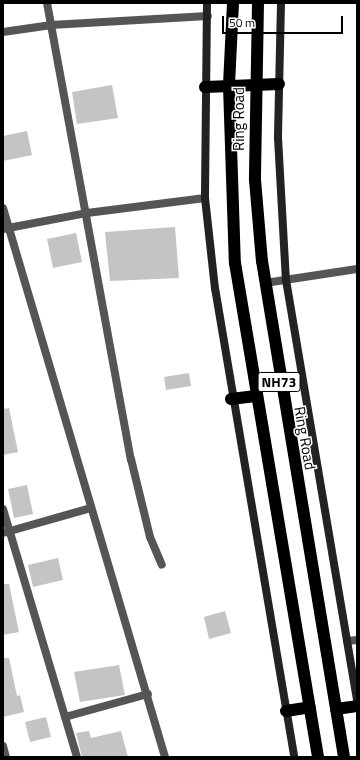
<!DOCTYPE html>
<html>
<head>
<meta charset="utf-8">
<style>
  body { margin:0 }
  #map { position:relative; width:360px; height:760px; overflow:hidden; background:#fff; font-family:"Titillium Web",sans-serif }
  div>[style] { position:absolute }
  .building>* { inset:0; background:#c4c4c4 }
  .street>* { height:8px; margin:-4px; padding:0 4px; transform-origin:4px; border-radius:4px; background:#555 }
  .secondary>* { height:8px; margin:-4px; padding:0 4px; transform-origin:4px; border-radius:4px; background:#222 }
  .highway>* { height:12px; margin:-6px; padding:0 6px; transform-origin:6px; border-radius:6px; background:#000 }
  span { translate:-50% -50%; white-space:nowrap; text-align:center; line-height:1.15; -webkit-text-stroke:3px #fff; paint-order:stroke }
  .shield-label span { padding:1px 3px; background:#fff; border:1px solid; border-radius:3px; -webkit-text-stroke-width:0 }
  .shield-label { font-size:14px; color:#000; font-weight:700 }
  .street-label { font-size:15px; color:#000 }
  .frame { position:absolute; inset:0; border:4px solid #000; pointer-events:none }
  .scale { position:absolute; left:222px; top:16px; width:121px; height:18px; box-sizing:border-box; border:2px solid #000; border-top:0; padding-left:5px; font-size:12px; line-height:14px; white-space:nowrap; color:#000; -webkit-text-stroke:3px #fff; paint-order:stroke }
</style>
</head>
<body>
<div id="map">
  <div class="building">
    <i style="clip-path:polygon(112px 85px,118px 118px,77px 124px,72px 92px)"></i>
    <i style="clip-path:polygon(27px 131px,32px 155px,3px 161px,3px 136px)"></i>
    <i style="clip-path:polygon(175px 227px,179px 278px,110px 281px,105px 232px)"></i>
    <i style="clip-path:polygon(76px 233px,82px 262px,53px 268px,47px 239px)"></i>
    <i style="clip-path:polygon(189px 373px,191px 386px,166px 390px,164px 377px)"></i>
    <i style="clip-path:polygon(9px 408px,18px 452px,3px 455px,3px 409px)"></i>
    <i style="clip-path:polygon(27px 485px,33px 514px,14px 518px,8px 489px)"></i>
    <i style="clip-path:polygon(58px 558px,63px 580px,33px 587px,28px 565px)"></i>
    <i style="clip-path:polygon(3px 584px,9px 584px,19px 632px,3px 635px)"></i>
    <i style="clip-path:polygon(225px 611px,231px 633px,209px 639px,204px 617px)"></i>
    <i style="clip-path:polygon(3px 658px,9px 658px,17px 696px,20px 695px,24px 712px,3px 717px)"></i>
    <i style="clip-path:polygon(119px 665px,125px 695px,80px 702px,74px 672px)"></i>
    <i style="clip-path:polygon(46px 717px,51px 737px,30px 742px,25px 722px)"></i>
    <i style="clip-path:polygon(89px 731px,91px 738px,121px 731px,128px 757px,82px 757px,76px 733px)"></i>
  </div>
  <div class="street">
    <i style="left:47px;top:3px;width:464px;rotate:79.6deg"></i>
    <i style="left:131px;top:459px;width:80px;rotate:76.3deg"></i>
    <i style="left:150px;top:537px;width:30px;rotate:67deg"></i>
    <i style="left:3px;top:32px;width:49px;rotate:-8.3deg"></i>
    <i style="left:51px;top:25px;width:157px;rotate:-3.3deg"></i>
    <i style="left:3px;top:208px;width:572px;rotate:73.56deg"></i>
    <i style="left:3px;top:229px;width:86px;rotate:-10.8deg"></i>
    <i style="left:87px;top:213px;width:119px;rotate:-7.2deg"></i>
    <i style="left:265px;top:283px;width:93px;rotate:-8.7deg"></i>
    <i style="left:3px;top:509px;width:259px;rotate:73.4deg"></i>
    <i style="left:3px;top:533px;width:91px;rotate:-15.9deg"></i>
    <i style="left:347px;top:641px;width:10px;rotate:-6deg"></i>
    <i style="left:65px;top:717px;width:86px;rotate:-15.5deg"></i>
    <i style="left:3px;top:746px;width:11px;rotate:75deg"></i>
  </div>
  <div class="secondary">
    <i style="left:207px;top:3px;width:195px;rotate:90.6deg"></i>
    <i style="left:205px;top:198px;width:91px;rotate:83.7deg"></i>
    <i style="left:215px;top:288px;width:476px;rotate:80.4deg"></i>
    <i style="left:281px;top:3px;width:135px;rotate:91.3deg"></i>
    <i style="left:278px;top:138px;width:142px;rotate:86.8deg"></i>
    <i style="left:286px;top:280px;width:427px;rotate:80.4deg"></i>
  </div>
  <div class="highway">
    <i style="left:233px;top:3px;width:83px;rotate:92.8deg"></i>
    <i style="left:229px;top:86px;width:177px;rotate:88.1deg"></i>
    <i style="left:235px;top:263px;width:501px;rotate:80.46deg"></i>
    <i style="left:258px;top:3px;width:177px;rotate:91deg"></i>
    <i style="left:255px;top:180px;width:81px;rotate:85.1deg"></i>
    <i style="left:262px;top:261px;width:503px;rotate:80.61deg"></i>
    <i style="left:205px;top:87px;width:74px;rotate:-2.3deg"></i>
    <i style="left:231px;top:399px;width:25px;rotate:-7deg"></i>
    <i style="left:336px;top:709px;width:21px;rotate:-8deg"></i>
    <i style="left:286px;top:711px;width:24px;rotate:-9deg"></i>
  </div>
  <div class="shield-label">
    <span style="left:279px;top:382px">NH73</span>
  </div>
  <div class="street-label">
    <span style="left:239px;top:119px;rotate:-90deg">Ring Road</span>
    <span style="left:305px;top:438px;rotate:80deg">Ring Road</span>
  </div>
  <div class="frame"></div>
  <div class="scale">50 m</div>
</div>
</body>
</html>
